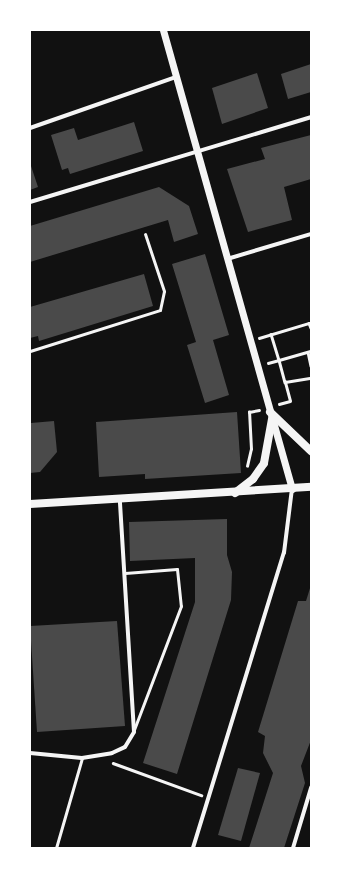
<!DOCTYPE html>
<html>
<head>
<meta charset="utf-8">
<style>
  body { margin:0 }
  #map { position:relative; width:341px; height:878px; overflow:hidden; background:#111; font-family:"Zilla Slab",serif }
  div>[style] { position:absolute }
  .building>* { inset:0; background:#4a4a4a }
  .path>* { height:2.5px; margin:-1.25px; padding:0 1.25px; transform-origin:1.25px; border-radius:1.25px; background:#f5f5f5 }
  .service>* { height:3px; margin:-1.5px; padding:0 1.5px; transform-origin:1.5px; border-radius:1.5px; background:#f5f5f5 }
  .pedestrian>* { height:3.5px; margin:-1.75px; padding:0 1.75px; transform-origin:1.75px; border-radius:1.75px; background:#f5f5f5 }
  .minor>* { height:4px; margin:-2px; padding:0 2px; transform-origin:2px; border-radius:2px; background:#f5f5f5 }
  .tertiary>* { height:7px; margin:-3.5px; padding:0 3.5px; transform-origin:3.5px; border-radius:3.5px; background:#f5f5f5 }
  .secondary>* { height:8px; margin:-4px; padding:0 4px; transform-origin:4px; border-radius:4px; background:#f5f5f5 }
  span { translate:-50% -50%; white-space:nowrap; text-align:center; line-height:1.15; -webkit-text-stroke:4px #fff; paint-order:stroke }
  .frame { position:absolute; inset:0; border:31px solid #fff; pointer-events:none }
</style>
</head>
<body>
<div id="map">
  <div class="building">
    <i style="clip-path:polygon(311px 64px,311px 92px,288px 99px,281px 74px)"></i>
    <i style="clip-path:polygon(257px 73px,268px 108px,222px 124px,212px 88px)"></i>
    <i style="clip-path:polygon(134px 122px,143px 151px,70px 174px,68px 168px,62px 170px,51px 135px,74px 128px,78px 140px)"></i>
    <i style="clip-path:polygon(311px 135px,311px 179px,284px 187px,292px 220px,248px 232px,227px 169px,265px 159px,261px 148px)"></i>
    <i style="clip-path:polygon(30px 163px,38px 187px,30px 190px)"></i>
    <i style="clip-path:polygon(159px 187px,189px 206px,198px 234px,174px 242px,168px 220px,30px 262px,30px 226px)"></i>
    <i style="clip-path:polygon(205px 254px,229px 335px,213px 340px,229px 395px,205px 403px,187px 345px,196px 342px,172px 264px)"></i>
    <i style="clip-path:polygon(144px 274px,153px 306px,39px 341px,38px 336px,30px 338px,30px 307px)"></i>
    <i style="clip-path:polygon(237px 412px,241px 473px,145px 479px,145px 474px,99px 477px,96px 422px)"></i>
    <i style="clip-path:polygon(54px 421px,57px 452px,40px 472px,30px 473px,31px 423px)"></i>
    <i style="clip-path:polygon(227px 519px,227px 555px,232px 572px,231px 600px,177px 774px,143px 763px,195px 602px,195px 558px,130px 561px,129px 522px)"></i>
    <i style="clip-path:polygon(311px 585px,311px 740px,301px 766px,305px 783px,284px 848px,249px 848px,273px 773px,263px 753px,265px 736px,258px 732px,298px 601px,306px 601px)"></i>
    <i style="clip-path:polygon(117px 621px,125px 726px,37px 732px,30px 626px)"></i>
    <i style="clip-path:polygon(238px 768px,260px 773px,241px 841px,218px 835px)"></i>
  </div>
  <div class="path">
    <i style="left:271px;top:334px;width:27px;rotate:73deg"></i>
    <i style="left:279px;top:360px;width:33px;rotate:-16deg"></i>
    <i style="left:259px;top:338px;width:52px;rotate:-16.7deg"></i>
    <i style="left:309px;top:323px;width:5px;rotate:68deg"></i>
    <i style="left:308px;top:352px;width:14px;rotate:78deg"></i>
    <i style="left:268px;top:363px;width:11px;rotate:-15deg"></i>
    <i style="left:279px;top:360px;width:23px;rotate:75deg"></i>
    <i style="left:279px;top:404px;width:11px;rotate:-15deg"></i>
    <i style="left:290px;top:401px;width:20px;rotate:-105deg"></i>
    <i style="left:285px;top:382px;width:26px;rotate:-9deg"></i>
    <i style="left:247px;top:466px;width:17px;rotate:-77deg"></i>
    <i style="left:251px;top:449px;width:37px;rotate:-93deg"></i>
    <i style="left:249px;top:412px;width:10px;rotate:-11deg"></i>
    <i style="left:113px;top:763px;width:94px;rotate:20deg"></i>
  </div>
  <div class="service">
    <i style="left:30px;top:351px;width:136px;rotate:-17.5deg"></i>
    <i style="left:160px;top:310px;width:19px;rotate:-78deg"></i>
    <i style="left:164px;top:291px;width:60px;rotate:-108.4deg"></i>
    <i style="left:125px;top:573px;width:52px;rotate:-4.4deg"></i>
    <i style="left:177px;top:569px;width:37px;rotate:84deg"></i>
    <i style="left:181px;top:606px;width:133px;rotate:110.8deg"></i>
    <i style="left:56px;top:848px;width:94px;rotate:-73.9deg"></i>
  </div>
  <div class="pedestrian">
    <i style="left:193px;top:848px;width:309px;rotate:-72.9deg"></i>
    <i style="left:284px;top:553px;width:64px;rotate:-82.9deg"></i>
  </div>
  <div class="minor">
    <i style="left:30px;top:128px;width:155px;rotate:-19.3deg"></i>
    <i style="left:30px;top:202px;width:294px;rotate:-16.8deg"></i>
    <i style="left:227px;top:259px;width:88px;rotate:-16.6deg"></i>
    <i style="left:30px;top:753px;width:52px;rotate:5.5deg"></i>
    <i style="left:82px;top:758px;width:30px;rotate:-9deg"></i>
    <i style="left:112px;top:753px;width:14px;rotate:-25deg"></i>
    <i style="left:125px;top:747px;width:17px;rotate:-59deg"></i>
    <i style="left:134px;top:732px;width:232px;rotate:-93.5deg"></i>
    <i style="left:293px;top:848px;width:63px;rotate:-73.3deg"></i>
  </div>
  <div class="tertiary">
    <i style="left:163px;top:30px;width:477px;rotate:74.3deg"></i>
  </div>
  <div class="secondary">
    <i style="left:270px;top:412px;width:57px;rotate:43.6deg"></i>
    <i style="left:235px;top:493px;width:23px;rotate:-38deg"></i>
    <i style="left:253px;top:479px;width:19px;rotate:-55deg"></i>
    <i style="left:264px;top:463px;width:45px;rotate:-79.7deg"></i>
    <i style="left:30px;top:504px;width:282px;rotate:-3.5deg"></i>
  </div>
  <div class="frame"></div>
</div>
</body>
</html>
